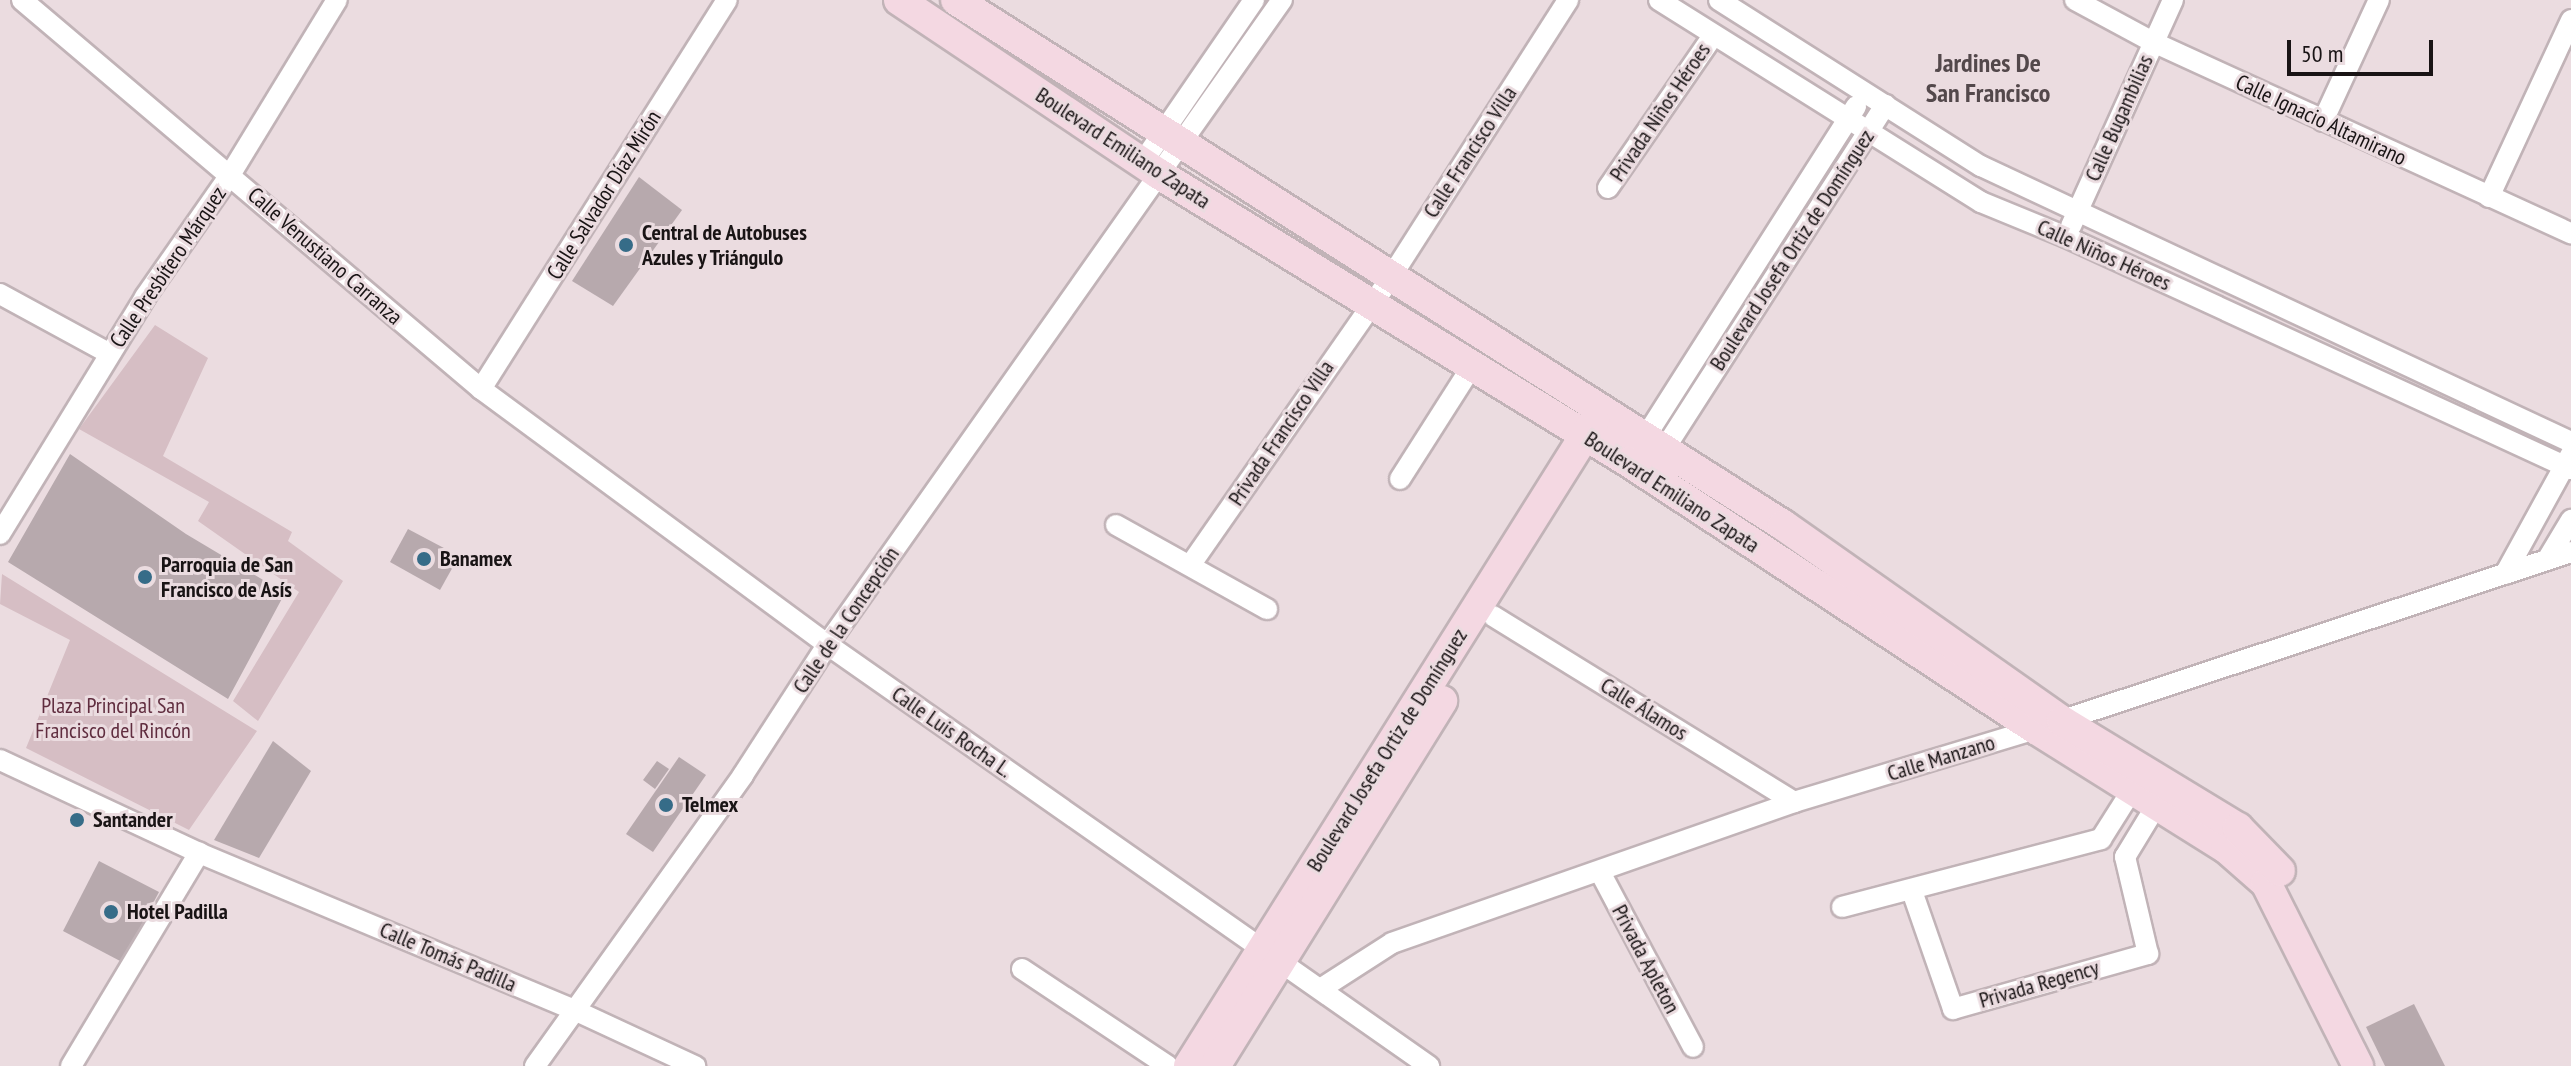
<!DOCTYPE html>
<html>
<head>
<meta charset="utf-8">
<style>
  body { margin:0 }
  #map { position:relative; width:2571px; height:1066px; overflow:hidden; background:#ebdce0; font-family:"PT Sans Narrow",sans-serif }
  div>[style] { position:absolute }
  .green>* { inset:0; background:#d6bec4 }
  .building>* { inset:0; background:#b7a9ad }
  .roads { filter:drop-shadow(2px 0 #c1b3b7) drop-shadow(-2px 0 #c1b3b7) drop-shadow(0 2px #c1b3b7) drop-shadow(0 -2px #c1b3b7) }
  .street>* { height:20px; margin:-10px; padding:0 10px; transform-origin:10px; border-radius:10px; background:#fff }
  .secondary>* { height:30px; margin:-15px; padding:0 15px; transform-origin:15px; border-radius:15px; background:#f4d8e2 }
  .dots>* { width:22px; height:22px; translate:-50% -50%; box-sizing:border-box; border:4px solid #ebdce0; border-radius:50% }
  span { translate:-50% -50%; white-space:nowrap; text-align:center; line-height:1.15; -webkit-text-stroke:6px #ebdce0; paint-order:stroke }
  .street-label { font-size:22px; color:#191415 }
  .poi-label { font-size:22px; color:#191415; font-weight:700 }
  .left { translate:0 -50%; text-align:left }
  .park-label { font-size:22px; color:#602d3f }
  .quarter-label { font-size:26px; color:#53484b; font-weight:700 }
  .scale { position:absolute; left:2287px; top:40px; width:146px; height:36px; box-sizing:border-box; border:4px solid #191415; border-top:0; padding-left:10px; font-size:24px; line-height:28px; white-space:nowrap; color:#191415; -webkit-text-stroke:6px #ebdce0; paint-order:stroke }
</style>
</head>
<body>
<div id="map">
  <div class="green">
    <i style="clip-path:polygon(155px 325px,208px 358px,163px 456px,292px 532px,288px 541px,343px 581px,258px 721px,233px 701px,299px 592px,198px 521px,209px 502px,79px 429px)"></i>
    <i style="clip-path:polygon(2px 574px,257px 731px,189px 830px,26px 748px,70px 640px,0 604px)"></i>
  </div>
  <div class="building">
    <i style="clip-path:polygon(639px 177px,682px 210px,613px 306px,572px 281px)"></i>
    <i style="clip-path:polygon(70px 454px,186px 534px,285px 593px,228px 699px,8px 562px)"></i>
    <i style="clip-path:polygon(408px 529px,459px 556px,440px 590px,390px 562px)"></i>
    <i style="clip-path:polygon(273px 741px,311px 771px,259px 858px,214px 840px)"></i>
    <i style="clip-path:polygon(679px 757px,706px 775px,653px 852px,626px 834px)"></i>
    <i style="clip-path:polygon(657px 761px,669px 769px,655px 789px,643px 780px)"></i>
    <i style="clip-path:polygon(99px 861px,159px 892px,122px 962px,63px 931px)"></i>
    <i style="clip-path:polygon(2414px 1004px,2445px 1066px,2385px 1066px,2366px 1027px)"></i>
  </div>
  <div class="roads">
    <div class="street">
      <i style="left:22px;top:0;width:602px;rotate:40.28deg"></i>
      <i style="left:481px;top:389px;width:431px;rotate:36.4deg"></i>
      <i style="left:828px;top:645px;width:734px;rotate:35.01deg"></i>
      <i style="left:1659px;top:0;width:380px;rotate:32.1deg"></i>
      <i style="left:1981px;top:202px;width:92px;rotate:22.4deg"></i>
      <i style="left:2066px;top:237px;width:556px;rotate:24.67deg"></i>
      <i style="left:1719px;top:0;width:310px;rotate:32.4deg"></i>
      <i style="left:1981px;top:166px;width:651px;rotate:25.07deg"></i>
      <i style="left:2075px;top:0;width:89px;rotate:28.3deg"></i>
      <i style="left:2153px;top:42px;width:460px;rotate:24.6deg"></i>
      <i style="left:2323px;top:121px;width:133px;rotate:-65.2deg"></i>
      <i style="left:1142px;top:163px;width:198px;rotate:-55.5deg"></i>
      <i style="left:1608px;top:188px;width:185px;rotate:-55.4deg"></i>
      <i style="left:2489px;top:197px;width:195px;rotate:-65.1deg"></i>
      <i style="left:2071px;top:226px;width:248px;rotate:-65.7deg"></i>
      <i style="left:0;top:294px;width:125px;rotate:28.6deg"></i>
      <i style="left:481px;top:389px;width:460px;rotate:-57.7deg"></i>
      <i style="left:1639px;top:447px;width:404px;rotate:-57.5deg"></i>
      <i style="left:1658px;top:459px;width:421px;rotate:-57.3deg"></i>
      <i style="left:1400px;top:479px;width:134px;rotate:-57.5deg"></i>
      <i style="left:1116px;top:525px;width:173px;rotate:29.1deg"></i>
      <i style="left:0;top:534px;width:278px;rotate:-58.5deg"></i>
      <i style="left:145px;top:297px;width:149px;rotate:-55.1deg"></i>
      <i style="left:230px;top:175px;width:205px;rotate:-58.6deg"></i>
      <i style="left:2547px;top:560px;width:47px;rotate:-59deg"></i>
      <i style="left:1191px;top:564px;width:350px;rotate:-55.1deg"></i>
      <i style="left:1391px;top:277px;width:329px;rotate:-57.4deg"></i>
      <i style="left:2505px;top:574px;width:137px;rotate:-61.2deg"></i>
      <i style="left:1493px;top:616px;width:354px;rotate:31.7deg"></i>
      <i style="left:0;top:760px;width:220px;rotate:25deg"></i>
      <i style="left:199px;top:853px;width:404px;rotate:22.7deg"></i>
      <i style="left:572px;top:1009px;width:136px;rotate:24.9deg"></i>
      <i style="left:1600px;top:872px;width:198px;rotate:62deg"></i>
      <i style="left:1912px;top:891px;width:125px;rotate:70.8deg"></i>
      <i style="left:1953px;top:1009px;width:203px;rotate:-15.8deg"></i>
      <i style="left:2148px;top:954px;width:100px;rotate:-103.3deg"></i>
      <i style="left:2125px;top:857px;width:60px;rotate:-58.7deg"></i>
      <i style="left:1842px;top:907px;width:268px;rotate:-14.7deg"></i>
      <i style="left:2101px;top:839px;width:58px;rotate:-57.7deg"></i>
      <i style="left:1022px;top:969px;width:175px;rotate:33.6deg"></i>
      <i style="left:1322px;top:988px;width:83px;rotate:-32.7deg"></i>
      <i style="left:1392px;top:943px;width:426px;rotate:-19.3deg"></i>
      <i style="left:1794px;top:802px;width:253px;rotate:-16.8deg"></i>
      <i style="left:2036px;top:729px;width:564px;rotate:-18.31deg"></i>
      <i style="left:71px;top:1066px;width:249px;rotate:-59deg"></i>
      <i style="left:535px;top:1066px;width:358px;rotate:-54.4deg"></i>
      <i style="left:743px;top:775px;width:162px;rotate:-57.1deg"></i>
      <i style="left:831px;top:639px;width:782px;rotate:-54.79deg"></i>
    </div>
    <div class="secondary">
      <i style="left:899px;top:0;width:313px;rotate:33.8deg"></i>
      <i style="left:1159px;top:174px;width:551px;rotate:31.5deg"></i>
      <i style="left:1629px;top:462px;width:487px;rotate:33.3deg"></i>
      <i style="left:2036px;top:729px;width:224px;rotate:32.1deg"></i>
      <i style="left:2226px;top:848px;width:53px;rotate:41.2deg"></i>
      <i style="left:2266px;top:883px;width:205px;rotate:63.3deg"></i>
      <i style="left:956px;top:0;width:980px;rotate:32.41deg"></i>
      <i style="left:1783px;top:525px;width:341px;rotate:35.1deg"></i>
      <i style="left:2062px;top:721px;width:206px;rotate:31.3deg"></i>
      <i style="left:2238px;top:828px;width:60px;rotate:45.7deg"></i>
      <i style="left:1189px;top:1066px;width:762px;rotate:-57.88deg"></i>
      <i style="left:1215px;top:1066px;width:430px;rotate:-58.1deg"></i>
    </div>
  </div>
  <div class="dots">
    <i style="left:626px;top:245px;background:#366c88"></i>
    <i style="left:424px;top:559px;background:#366c88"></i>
    <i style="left:145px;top:577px;background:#366c88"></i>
    <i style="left:666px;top:805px;background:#366c88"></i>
    <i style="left:77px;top:820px;background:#366c88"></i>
    <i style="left:111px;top:912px;background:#366c88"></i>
  </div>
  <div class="street-label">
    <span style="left:1660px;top:112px;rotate:-56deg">Privada Niños Héroes</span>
    <span style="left:2119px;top:118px;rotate:-66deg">Calle Bugambilias</span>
    <span style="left:2321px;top:120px;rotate:25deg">Calle Ignacio Altamirano</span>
    <span style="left:1123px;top:148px;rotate:33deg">Boulevard Emiliano Zapata</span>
    <span style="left:1470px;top:152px;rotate:-57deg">Calle Francisco Villa</span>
    <span style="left:604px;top:195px;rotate:-58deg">Calle Salvador Díaz Mirón</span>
    <span style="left:1792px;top:250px;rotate:-57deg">Boulevard Josefa Ortiz de Domínguez</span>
    <span style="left:2104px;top:255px;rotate:24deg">Calle Niños Héroes</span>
    <span style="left:325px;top:256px;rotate:41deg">Calle Venustiano Carranza</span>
    <span style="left:168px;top:267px;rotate:-56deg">Calle Presbítero Márquez</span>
    <span style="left:1281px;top:433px;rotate:-56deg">Privada Francisco Villa</span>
    <span style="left:1672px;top:492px;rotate:33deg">Boulevard Emiliano Zapata</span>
    <span style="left:846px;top:620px;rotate:-56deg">Calle de la Concepción</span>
    <span style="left:1644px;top:709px;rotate:32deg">Calle Álamos</span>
    <span style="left:952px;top:732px;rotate:35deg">Calle Luis Rocha L.</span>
    <span style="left:1387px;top:750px;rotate:-58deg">Boulevard Josefa Ortiz de Domínguez</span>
    <span style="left:1941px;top:758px;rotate:-17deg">Calle Manzano</span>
    <span style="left:448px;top:957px;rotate:23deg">Calle Tomás Padilla</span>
    <span style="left:1646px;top:959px;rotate:62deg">Privada Apleton</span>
    <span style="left:2039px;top:984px;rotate:-16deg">Privada Regency</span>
  </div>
  <div class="poi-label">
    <span class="left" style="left:642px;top:245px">Central de Autobuses<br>Azules y Triángulo</span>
    <span class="left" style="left:440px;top:559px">Banamex</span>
    <span class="left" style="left:161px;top:577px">Parroquia de San<br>Francisco de Asís</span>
    <span class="left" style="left:682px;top:805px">Telmex</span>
    <span class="left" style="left:93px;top:820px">Santander</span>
    <span class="left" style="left:127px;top:912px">Hotel Padilla</span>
  </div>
  <div class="park-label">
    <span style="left:113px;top:718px">Plaza Principal San<br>Francisco del Rincón</span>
  </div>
  <div class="quarter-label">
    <span style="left:1988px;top:78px">Jardines De<br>San Francisco</span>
  </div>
  <div class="scale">50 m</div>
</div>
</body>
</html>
